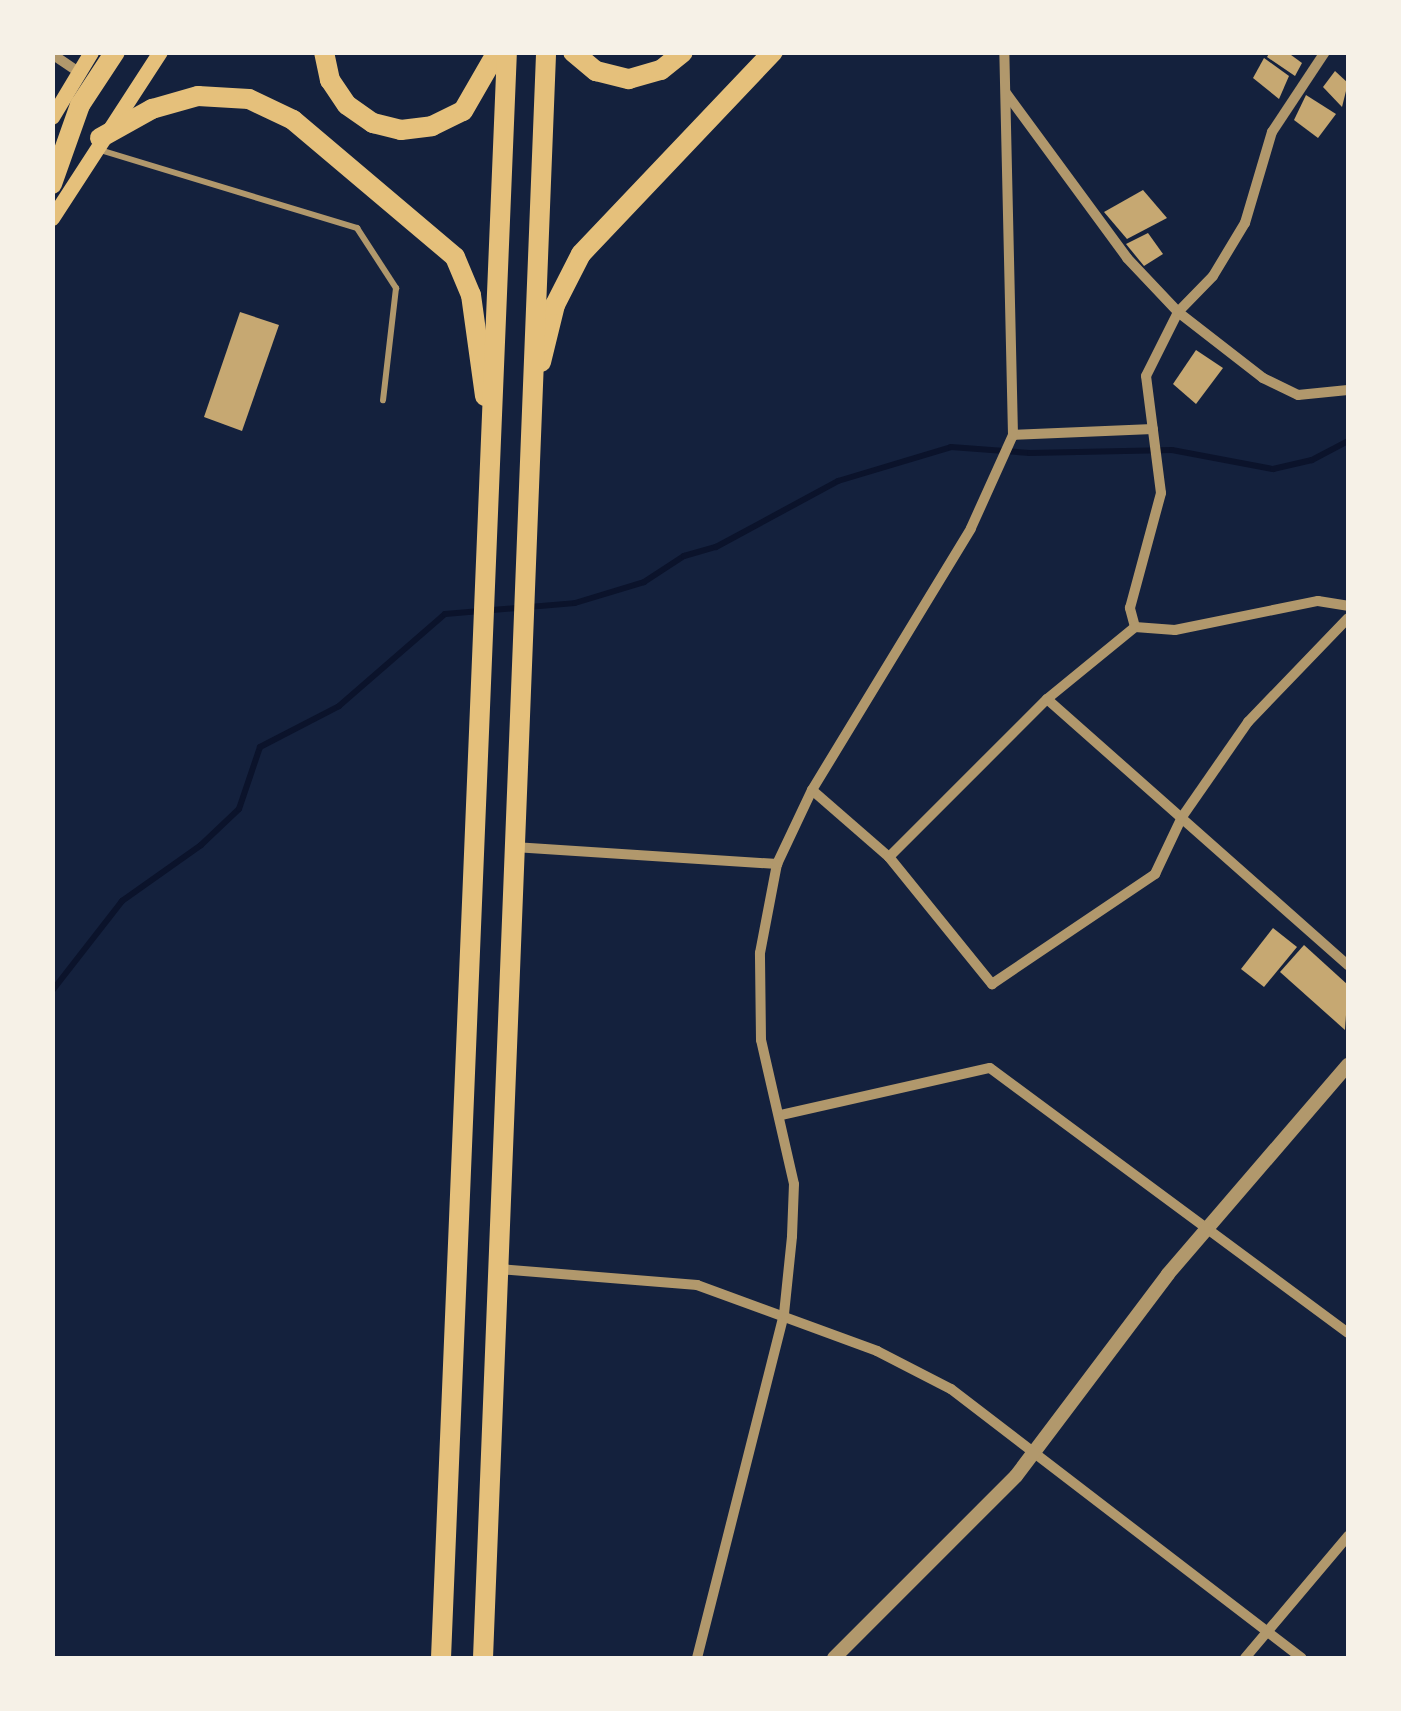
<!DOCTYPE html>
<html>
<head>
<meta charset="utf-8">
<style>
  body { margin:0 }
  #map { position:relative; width:1401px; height:1711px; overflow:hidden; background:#14213d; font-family:Bitter,serif }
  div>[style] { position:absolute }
  .stream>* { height:6px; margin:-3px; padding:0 3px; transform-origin:3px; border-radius:3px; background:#0b132b }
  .building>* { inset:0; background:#c6a872 }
  .service>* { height:6px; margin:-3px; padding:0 3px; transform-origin:3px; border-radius:3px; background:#b1986c }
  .minor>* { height:10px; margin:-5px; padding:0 5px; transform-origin:5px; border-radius:5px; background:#b1986c }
  .tertiary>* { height:14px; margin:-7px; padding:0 7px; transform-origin:7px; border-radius:7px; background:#b1986c }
  .secondary>* { height:15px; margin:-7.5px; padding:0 7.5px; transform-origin:7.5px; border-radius:7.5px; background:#e5c07b }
  .trunk>* { height:20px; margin:-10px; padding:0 10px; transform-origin:10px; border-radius:10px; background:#e5c07b }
  span { translate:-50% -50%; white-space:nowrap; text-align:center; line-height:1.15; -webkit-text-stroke:10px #f6f1e7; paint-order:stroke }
  .frame { position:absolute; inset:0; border:55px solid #f6f1e7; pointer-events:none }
</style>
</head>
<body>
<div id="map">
  <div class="stream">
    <i style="left:52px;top:991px;width:114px;rotate:-52.1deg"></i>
    <i style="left:122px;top:901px;width:97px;rotate:-35.3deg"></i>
    <i style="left:201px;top:845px;width:52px;rotate:-43.5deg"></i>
    <i style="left:239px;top:809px;width:65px;rotate:-71.3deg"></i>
    <i style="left:260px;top:747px;width:89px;rotate:-27.4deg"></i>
    <i style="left:339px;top:706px;width:140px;rotate:-41deg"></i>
    <i style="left:445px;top:614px;width:130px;rotate:-4.8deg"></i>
    <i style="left:575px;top:603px;width:72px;rotate:-16.9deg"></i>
    <i style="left:644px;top:582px;width:48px;rotate:-33deg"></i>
    <i style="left:684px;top:556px;width:33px;rotate:-16deg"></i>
    <i style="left:716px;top:547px;width:139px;rotate:-28.4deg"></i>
    <i style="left:838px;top:481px;width:118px;rotate:-16.7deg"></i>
    <i style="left:951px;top:447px;width:79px;rotate:4.3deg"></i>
    <i style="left:1030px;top:453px;width:142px;rotate:-1.2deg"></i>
    <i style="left:1172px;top:450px;width:103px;rotate:10.7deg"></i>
    <i style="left:1273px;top:469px;width:40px;rotate:-13deg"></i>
    <i style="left:1312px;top:460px;width:41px;rotate:-27.8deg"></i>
  </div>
  <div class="building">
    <i style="clip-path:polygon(1270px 52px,1287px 52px,1302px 63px,1295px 76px,1267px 57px)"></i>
    <i style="clip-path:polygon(1264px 58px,1289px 76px,1279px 99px,1253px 78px)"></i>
    <i style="clip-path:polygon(1335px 71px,1348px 83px,1342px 107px,1323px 87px)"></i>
    <i style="clip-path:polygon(1306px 95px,1336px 114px,1318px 138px,1294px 120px)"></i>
    <i style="clip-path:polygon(1143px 190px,1167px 218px,1127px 239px,1104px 212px)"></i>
    <i style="clip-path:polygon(1148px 233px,1163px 254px,1144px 266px,1126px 244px)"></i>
    <i style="clip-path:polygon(240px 312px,279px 325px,242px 431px,204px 417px)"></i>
    <i style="clip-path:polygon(1196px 350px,1223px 368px,1196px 404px,1173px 384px)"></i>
    <i style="clip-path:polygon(1273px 928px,1297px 947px,1264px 987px,1241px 969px)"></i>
    <i style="clip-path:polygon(1304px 945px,1348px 985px,1345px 1030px,1280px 972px)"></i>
  </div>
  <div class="service">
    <i style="left:100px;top:150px;width:269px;rotate:16.9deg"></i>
    <i style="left:357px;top:228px;width:72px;rotate:57deg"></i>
    <i style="left:396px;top:288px;width:113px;rotate:96.6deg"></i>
  </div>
  <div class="minor">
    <i style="left:52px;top:54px;width:30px;rotate:34deg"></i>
    <i style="left:1006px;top:93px;width:205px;rotate:53.7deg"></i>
    <i style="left:1127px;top:258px;width:74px;rotate:46.6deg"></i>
    <i style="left:1178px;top:312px;width:108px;rotate:37.8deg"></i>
    <i style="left:1263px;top:378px;width:39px;rotate:26deg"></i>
    <i style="left:1298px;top:395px;width:50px;rotate:-5.7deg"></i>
    <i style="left:1013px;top:435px;width:140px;rotate:-2.5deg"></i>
    <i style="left:1135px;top:627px;width:20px;rotate:-105deg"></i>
    <i style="left:1130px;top:608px;width:119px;rotate:-74.9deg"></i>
    <i style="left:1161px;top:493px;width:118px;rotate:-97.3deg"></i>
    <i style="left:1146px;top:376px;width:72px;rotate:-63.4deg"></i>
    <i style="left:1178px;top:312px;width:50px;rotate:-45.8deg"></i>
    <i style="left:1213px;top:276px;width:62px;rotate:-58.9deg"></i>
    <i style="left:1245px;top:223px;width:95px;rotate:-73.5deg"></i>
    <i style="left:1272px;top:132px;width:96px;rotate:-56.5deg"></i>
    <i style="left:1135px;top:627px;width:40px;rotate:4.3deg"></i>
    <i style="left:1175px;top:630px;width:146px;rotate:-11.5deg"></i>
    <i style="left:1318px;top:601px;width:30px;rotate:9deg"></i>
    <i style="left:1047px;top:699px;width:402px;rotate:41.5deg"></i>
    <i style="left:812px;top:790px;width:102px;rotate:41deg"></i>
    <i style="left:889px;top:857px;width:164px;rotate:51deg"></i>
    <i style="left:992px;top:984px;width:197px;rotate:-34deg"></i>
    <i style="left:1155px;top:874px;width:63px;rotate:-64.7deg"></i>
    <i style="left:1182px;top:817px;width:116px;rotate:-55.2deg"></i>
    <i style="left:1248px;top:722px;width:144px;rotate:-46.1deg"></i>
    <i style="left:514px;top:847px;width:264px;rotate:3.7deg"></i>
    <i style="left:889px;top:857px;width:223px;rotate:-45deg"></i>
    <i style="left:1047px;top:699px;width:114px;rotate:-39.3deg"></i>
    <i style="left:781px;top:1115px;width:214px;rotate:-12.7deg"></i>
    <i style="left:990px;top:1068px;width:445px;rotate:36.5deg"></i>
    <i style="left:499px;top:1269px;width:199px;rotate:4.6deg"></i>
    <i style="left:697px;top:1285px;width:192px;rotate:20.1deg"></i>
    <i style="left:877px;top:1351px;width:83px;rotate:27.2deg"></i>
    <i style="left:951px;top:1389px;width:442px;rotate:37.5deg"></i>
    <i style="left:697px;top:1658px;width:355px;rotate:-75.8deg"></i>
    <i style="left:784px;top:1314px;width:78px;rotate:-84.1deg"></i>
    <i style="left:792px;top:1236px;width:52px;rotate:-87.8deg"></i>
    <i style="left:794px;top:1184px;width:148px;rotate:-102.9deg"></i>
    <i style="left:761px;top:1040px;width:87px;rotate:-90.7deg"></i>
    <i style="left:760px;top:953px;width:91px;rotate:-79.2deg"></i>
    <i style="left:777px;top:864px;width:82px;rotate:-64.7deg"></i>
    <i style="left:812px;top:790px;width:306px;rotate:-58.7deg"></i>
    <i style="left:971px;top:528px;width:102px;rotate:-65.7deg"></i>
    <i style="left:1013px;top:435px;width:383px;rotate:-91.3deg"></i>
    <i style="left:1245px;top:1658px;width:160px;rotate:-49.8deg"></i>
  </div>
  <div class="tertiary">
    <i style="left:834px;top:1658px;width:257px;rotate:-45deg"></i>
    <i style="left:1016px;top:1476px;width:253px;rotate:-53deg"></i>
    <i style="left:1168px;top:1274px;width:276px;rotate:-49.3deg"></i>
  </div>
  <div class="secondary">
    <i style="left:52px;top:117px;width:76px;rotate:-59deg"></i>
    <i style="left:52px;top:218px;width:198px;rotate:-57deg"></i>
  </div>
  <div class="trunk">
    <i style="left:324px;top:52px;width:29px;rotate:78deg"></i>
    <i style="left:330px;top:80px;width:30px;rotate:56deg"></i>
    <i style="left:347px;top:105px;width:32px;rotate:35deg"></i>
    <i style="left:373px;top:123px;width:29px;rotate:14deg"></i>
    <i style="left:401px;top:130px;width:31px;rotate:-7deg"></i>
    <i style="left:432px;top:126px;width:34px;rotate:-26deg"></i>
    <i style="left:463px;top:111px;width:68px;rotate:-60deg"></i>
    <i style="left:573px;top:52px;width:30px;rotate:40deg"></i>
    <i style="left:596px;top:71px;width:34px;rotate:14deg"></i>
    <i style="left:629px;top:79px;width:33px;rotate:-16deg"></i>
    <i style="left:661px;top:70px;width:28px;rotate:-39deg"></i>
    <i style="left:100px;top:138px;width:60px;rotate:-29.1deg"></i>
    <i style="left:152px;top:109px;width:48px;rotate:-15.8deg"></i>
    <i style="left:198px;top:96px;width:51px;rotate:3.4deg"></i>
    <i style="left:249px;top:99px;width:49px;rotate:25.5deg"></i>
    <i style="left:293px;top:120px;width:212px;rotate:40.2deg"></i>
    <i style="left:455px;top:257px;width:41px;rotate:67.2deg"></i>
    <i style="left:471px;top:295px;width:102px;rotate:82.1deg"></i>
    <i style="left:52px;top:184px;width:84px;rotate:-70.5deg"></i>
    <i style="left:80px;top:105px;width:64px;rotate:-56.6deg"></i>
    <i style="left:541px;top:362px;width:59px;rotate:-76.2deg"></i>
    <i style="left:555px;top:305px;width:57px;rotate:-63deg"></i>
    <i style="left:581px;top:254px;width:279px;rotate:-46.5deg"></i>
    <i style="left:441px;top:1658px;width:1607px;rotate:-87.65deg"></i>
    <i style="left:483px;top:1658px;width:1607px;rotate:-87.75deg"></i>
  </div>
  <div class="frame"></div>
</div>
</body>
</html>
